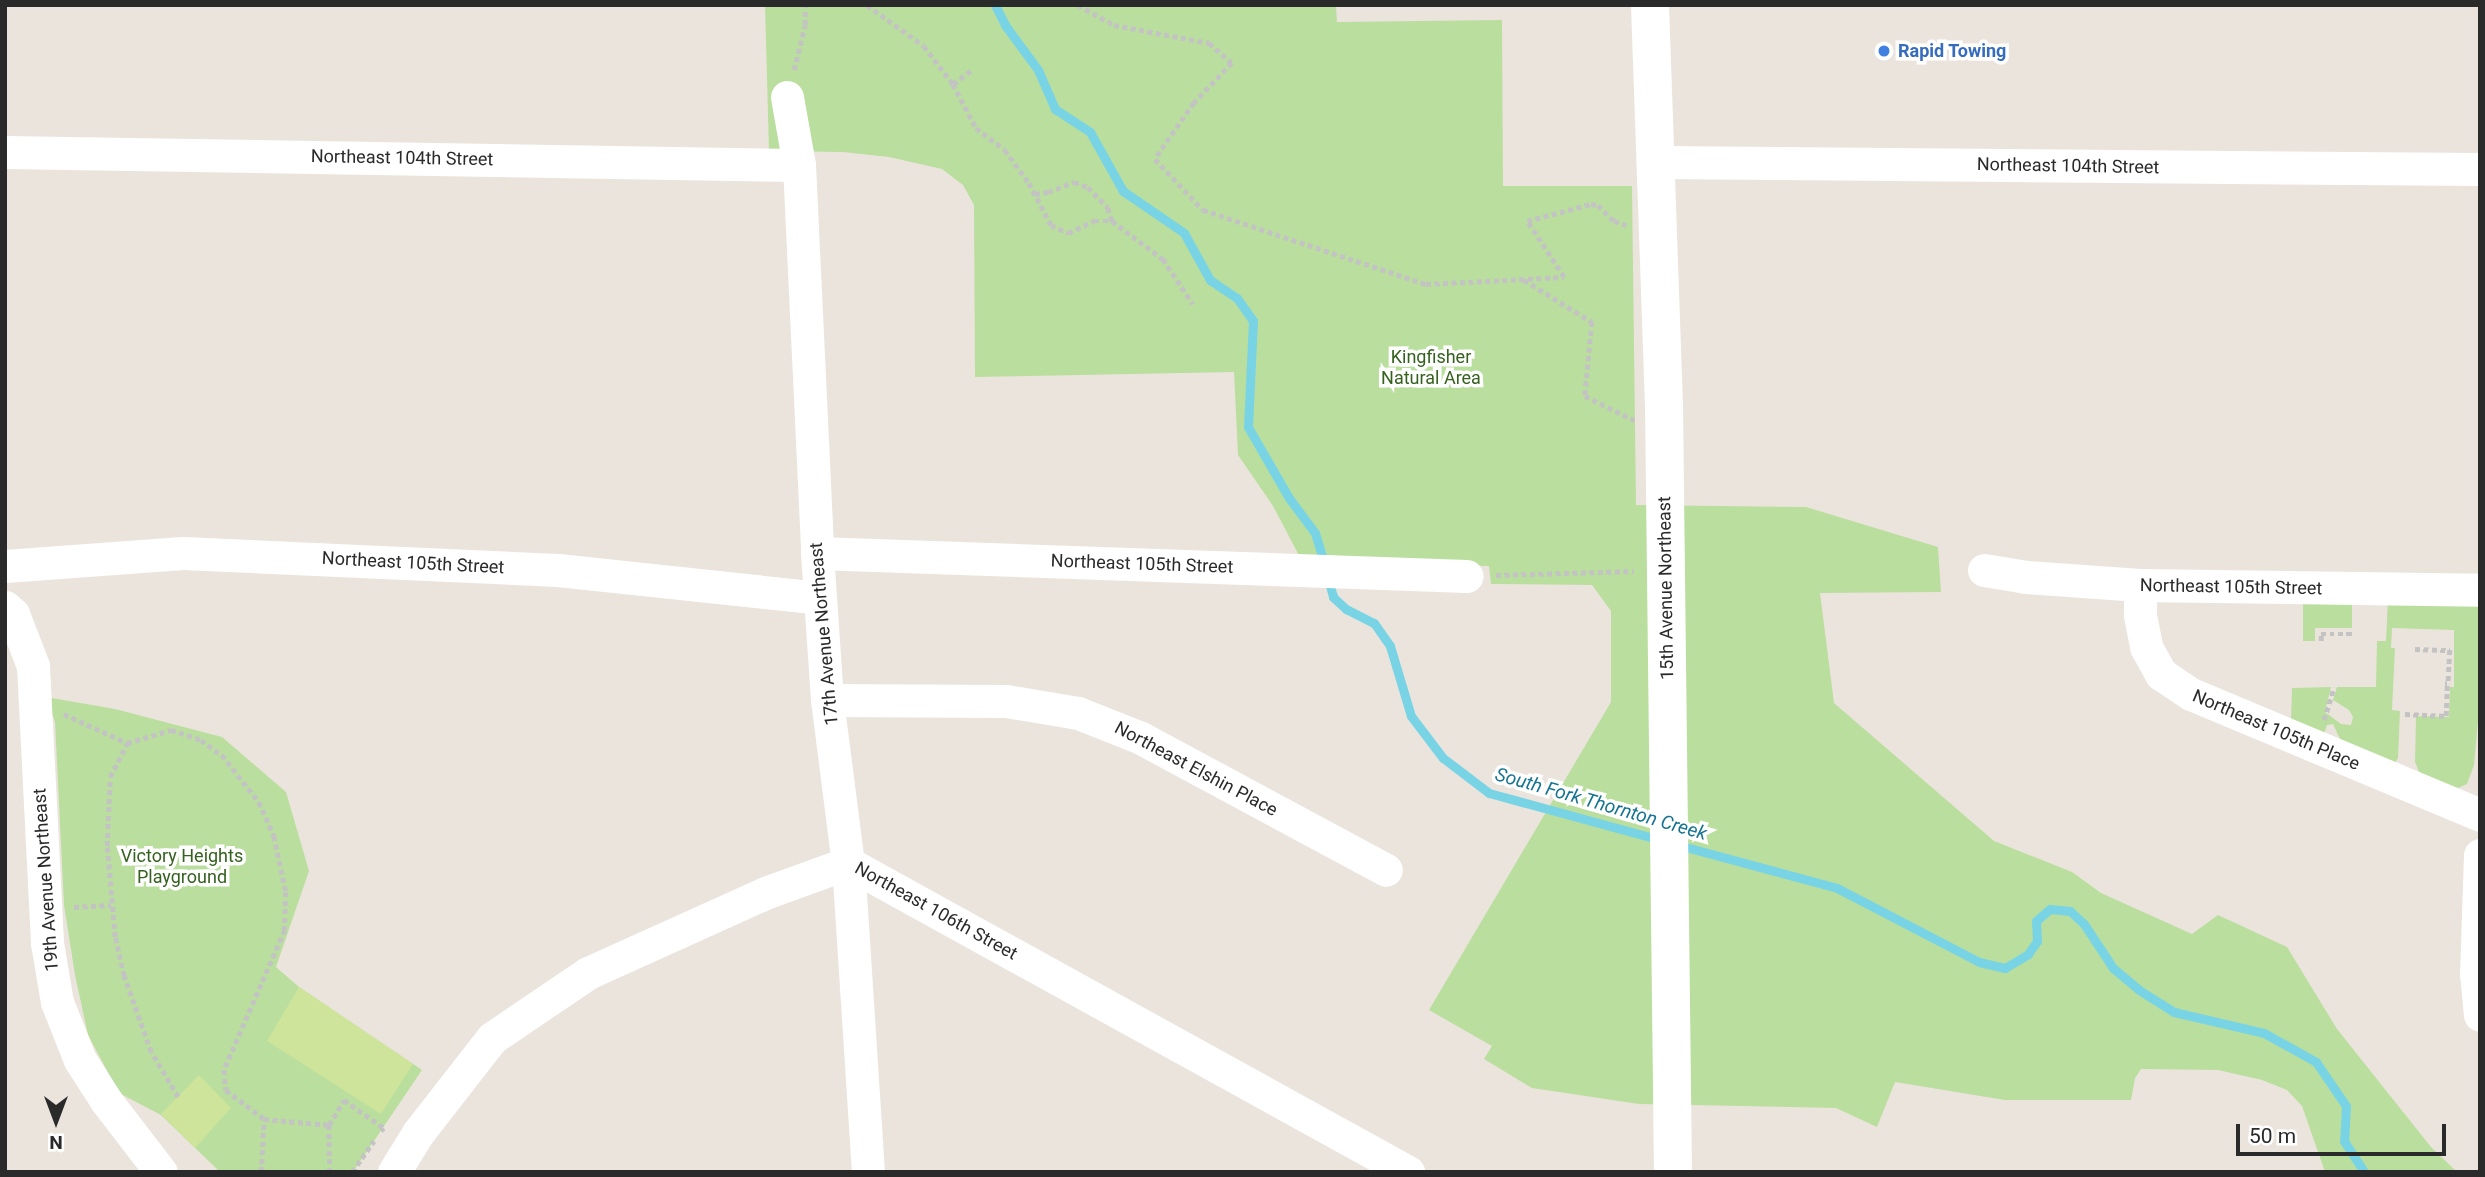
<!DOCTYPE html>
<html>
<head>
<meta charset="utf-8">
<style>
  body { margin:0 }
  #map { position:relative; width:2485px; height:1177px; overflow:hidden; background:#ebe4dd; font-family:Roboto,sans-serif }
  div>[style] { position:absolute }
  .green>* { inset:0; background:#bade9e }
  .pitch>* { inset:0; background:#cde49a }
  .stream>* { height:9px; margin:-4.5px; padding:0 4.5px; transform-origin:4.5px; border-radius:4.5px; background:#78d4e5 }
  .path>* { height:4.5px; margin-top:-2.25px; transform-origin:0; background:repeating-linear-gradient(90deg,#c3c3c3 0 5px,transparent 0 8.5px) }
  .street>* { height:33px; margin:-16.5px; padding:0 16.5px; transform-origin:16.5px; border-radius:16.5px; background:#fff }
  .secondary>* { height:38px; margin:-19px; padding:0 19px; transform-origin:19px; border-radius:19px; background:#fff }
  .dots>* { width:19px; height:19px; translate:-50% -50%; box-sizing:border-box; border:4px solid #fff; border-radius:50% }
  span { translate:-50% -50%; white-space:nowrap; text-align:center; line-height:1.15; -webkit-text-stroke:7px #fff; paint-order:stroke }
  .shop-label { font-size:18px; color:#366cbe; font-weight:700 }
  .left { translate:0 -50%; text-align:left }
  .street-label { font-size:18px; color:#2a2a2a }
  .park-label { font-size:18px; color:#35621f }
  .water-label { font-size:19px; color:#177491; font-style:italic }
  .frame { position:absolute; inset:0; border:7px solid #2a2a2a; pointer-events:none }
  .north { position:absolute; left:21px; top:1086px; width:70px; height:70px; -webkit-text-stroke:5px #fff; paint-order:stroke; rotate:180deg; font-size:19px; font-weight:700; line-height:28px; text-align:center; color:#2a2a2a }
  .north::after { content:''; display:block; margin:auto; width:24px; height:32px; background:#2a2a2a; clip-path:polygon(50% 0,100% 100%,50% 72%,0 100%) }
  .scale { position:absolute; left:2236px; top:1124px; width:210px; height:32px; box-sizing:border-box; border:4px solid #2a2a2a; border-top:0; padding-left:9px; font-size:21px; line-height:24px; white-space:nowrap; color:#2a2a2a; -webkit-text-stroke:5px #fff; paint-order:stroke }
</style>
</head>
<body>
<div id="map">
  <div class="green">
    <i style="clip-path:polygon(765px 5px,1336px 5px,1337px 22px,1502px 20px,1503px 186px,1632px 186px,1636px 505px,1806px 507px,1938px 547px,1941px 592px,1820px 593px,1834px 703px,1994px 841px,2072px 872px,2101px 893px,2192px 934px,2218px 915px,2287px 947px,2337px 1029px,2431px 1147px,2457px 1172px,2325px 1172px,2302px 1106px,2287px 1090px,2262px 1080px,2218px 1070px,2141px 1069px,2135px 1078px,2131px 1100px,2005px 1100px,1895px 1082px,1877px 1127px,1836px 1108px,1639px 1104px,1532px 1088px,1484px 1059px,1492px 1046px,1429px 1010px,1611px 702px,1611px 611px,1592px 585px,1491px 584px,1489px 566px,1303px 563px,1273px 506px,1238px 455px,1234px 372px,975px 377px,974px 205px,963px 185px,942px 169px,889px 157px,843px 152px,769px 151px)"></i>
    <i style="clip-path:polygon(2388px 599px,2476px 605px,2480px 608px,2480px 699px,2474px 765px,2467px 784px,2458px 788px,2420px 774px,2415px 762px,2416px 716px,2449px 717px,2450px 687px,2454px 687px,2454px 630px,2392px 628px,2391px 648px,2395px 648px,2392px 710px,2400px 711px,2398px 758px,2394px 764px,2341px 741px,2333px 724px,2327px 725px,2324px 734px,2291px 720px,2292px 688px,2331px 687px,2325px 712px,2341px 724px,2351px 725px,2353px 717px,2349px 710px,2333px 700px,2337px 687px,2376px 687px,2377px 641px,2386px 641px)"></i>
    <i style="clip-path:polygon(2303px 600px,2352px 600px,2352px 628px,2315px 628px,2315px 641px,2303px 641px)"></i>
    <i style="clip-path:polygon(46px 697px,115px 709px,222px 737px,286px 792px,309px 871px,276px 967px,299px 987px,422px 1070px,353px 1172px,220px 1172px,161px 1115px,119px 1093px,88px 1035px,75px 975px,64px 905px,55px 722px)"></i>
  </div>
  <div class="pitch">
    <i style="clip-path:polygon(299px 987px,413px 1064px,381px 1114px,267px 1041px)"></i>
    <i style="clip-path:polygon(199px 1075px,231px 1108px,195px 1148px,161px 1114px)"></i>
  </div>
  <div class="stream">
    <i style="left:995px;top:5px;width:22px;rotate:63deg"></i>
    <i style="left:1005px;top:25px;width:56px;rotate:53.7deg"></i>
    <i style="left:1038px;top:70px;width:43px;rotate:66.4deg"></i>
    <i style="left:1055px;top:109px;width:42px;rotate:33.3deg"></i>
    <i style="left:1090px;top:132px;width:68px;rotate:60.8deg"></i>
    <i style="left:1123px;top:191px;width:74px;rotate:34.5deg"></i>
    <i style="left:1184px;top:233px;width:54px;rotate:61deg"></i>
    <i style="left:1210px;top:280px;width:32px;rotate:34deg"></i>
    <i style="left:1237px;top:298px;width:28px;rotate:55deg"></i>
    <i style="left:1253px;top:321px;width:106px;rotate:92.7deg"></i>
    <i style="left:1248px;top:427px;width:82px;rotate:60deg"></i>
    <i style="left:1289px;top:498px;width:44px;rotate:53.4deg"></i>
    <i style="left:1315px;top:533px;width:34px;rotate:73deg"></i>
    <i style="left:1328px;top:579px;width:19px;rotate:74deg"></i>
    <i style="left:1333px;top:597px;width:18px;rotate:43deg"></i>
    <i style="left:1346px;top:609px;width:31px;rotate:27deg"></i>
    <i style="left:1374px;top:623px;width:28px;rotate:55deg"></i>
    <i style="left:1390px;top:646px;width:73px;rotate:73.3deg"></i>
    <i style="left:1411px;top:716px;width:53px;rotate:52.7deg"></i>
    <i style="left:1443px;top:758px;width:58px;rotate:37.3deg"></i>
    <i style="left:1489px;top:793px;width:178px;rotate:15.3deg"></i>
    <i style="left:1678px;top:845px;width:165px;rotate:15.1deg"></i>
    <i style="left:1837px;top:888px;width:160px;rotate:27.5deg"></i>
    <i style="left:1979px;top:962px;width:27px;rotate:13deg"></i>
    <i style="left:2005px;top:968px;width:27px;rotate:-31deg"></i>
    <i style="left:2028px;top:954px;width:16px;rotate:-55deg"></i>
    <i style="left:2037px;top:941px;width:20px;rotate:-93deg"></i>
    <i style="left:2036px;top:921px;width:18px;rotate:-41deg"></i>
    <i style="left:2050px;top:909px;width:20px;rotate:6deg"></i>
    <i style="left:2070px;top:911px;width:19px;rotate:43deg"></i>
    <i style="left:2084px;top:924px;width:53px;rotate:56.6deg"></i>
    <i style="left:2113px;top:968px;width:34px;rotate:40deg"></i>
    <i style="left:2139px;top:990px;width:41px;rotate:32.2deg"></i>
    <i style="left:2174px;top:1012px;width:92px;rotate:13.1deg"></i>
    <i style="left:2264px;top:1033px;width:60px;rotate:29.1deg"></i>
    <i style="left:2316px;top:1062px;width:53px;rotate:55.7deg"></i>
    <i style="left:2346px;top:1106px;width:35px;rotate:93deg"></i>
    <i style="left:2344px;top:1141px;width:37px;rotate:57deg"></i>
  </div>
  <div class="path">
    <i style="left:867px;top:5px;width:70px;rotate:35.7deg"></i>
    <i style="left:924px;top:46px;width:48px;rotate:52.7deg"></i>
    <i style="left:953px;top:84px;width:50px;rotate:62.4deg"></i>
    <i style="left:976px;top:128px;width:36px;rotate:37deg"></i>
    <i style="left:1005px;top:150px;width:41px;rotate:54deg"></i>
    <i style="left:1029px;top:183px;width:47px;rotate:62.4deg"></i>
    <i style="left:1051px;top:225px;width:19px;rotate:25deg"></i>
    <i style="left:1068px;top:233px;width:29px;rotate:-25deg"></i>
    <i style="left:1094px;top:221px;width:18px"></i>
    <i style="left:1112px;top:221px;width:64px;rotate:36.7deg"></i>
    <i style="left:1163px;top:259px;width:54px;rotate:56.3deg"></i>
    <i style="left:1078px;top:5px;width:41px;rotate:29.1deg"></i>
    <i style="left:1114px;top:25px;width:97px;rotate:10.7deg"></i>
    <i style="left:1209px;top:43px;width:30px;rotate:41deg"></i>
    <i style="left:1232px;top:63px;width:55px;rotate:133.5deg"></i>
    <i style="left:1194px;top:103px;width:68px;rotate:124.9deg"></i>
    <i style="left:1155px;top:159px;width:70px;rotate:46.7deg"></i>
    <i style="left:1203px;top:210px;width:235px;rotate:18.4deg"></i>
    <i style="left:1426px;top:284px;width:138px;rotate:-2.9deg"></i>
    <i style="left:1564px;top:277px;width:67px;rotate:-123.5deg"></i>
    <i style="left:1527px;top:221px;width:66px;rotate:-14.9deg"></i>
    <i style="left:1591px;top:204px;width:7px;rotate:8deg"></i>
    <i style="left:1598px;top:205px;width:23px;rotate:45deg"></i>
    <i style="left:1614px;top:221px;width:13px;rotate:18deg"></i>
    <i style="left:794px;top:70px;width:46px;rotate:-76.3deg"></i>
    <i style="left:805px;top:25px;width:20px;rotate:-90deg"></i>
    <i style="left:953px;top:84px;width:25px;rotate:-37deg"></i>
    <i style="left:1035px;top:194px;width:13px;rotate:-9deg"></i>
    <i style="left:1048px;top:192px;width:28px;rotate:-21deg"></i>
    <i style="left:1074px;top:182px;width:15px;rotate:20deg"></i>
    <i style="left:1088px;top:187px;width:29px;rotate:46deg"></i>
    <i style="left:1108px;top:208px;width:14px;rotate:73deg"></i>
    <i style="left:1524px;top:280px;width:80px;rotate:31.7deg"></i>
    <i style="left:1592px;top:322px;width:74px;rotate:95.4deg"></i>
    <i style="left:1585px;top:396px;width:55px;rotate:26.1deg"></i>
    <i style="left:1496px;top:575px;width:138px;rotate:-1.7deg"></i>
    <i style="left:2321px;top:641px;width:7px;rotate:-90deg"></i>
    <i style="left:2321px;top:634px;width:31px"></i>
    <i style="left:2415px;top:649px;width:35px;rotate:2deg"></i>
    <i style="left:2450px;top:650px;width:34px;rotate:93deg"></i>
    <i style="left:64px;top:714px;width:69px;rotate:24.7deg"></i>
    <i style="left:2405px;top:714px;width:41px;rotate:2.8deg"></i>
    <i style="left:2446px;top:716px;width:32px;rotate:-88deg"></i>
    <i style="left:2447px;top:684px;width:2px;rotate:180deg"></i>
    <i style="left:2324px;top:720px;width:34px;rotate:-73deg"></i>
    <i style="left:74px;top:907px;width:37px;rotate:-3deg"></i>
    <i style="left:178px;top:1097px;width:52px;rotate:-121deg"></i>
    <i style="left:151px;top:1052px;width:81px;rotate:-109.6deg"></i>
    <i style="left:124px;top:976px;width:40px;rotate:-103deg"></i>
    <i style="left:115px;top:937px;width:91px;rotate:-95deg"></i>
    <i style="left:107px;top:846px;width:69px;rotate:-87.5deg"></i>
    <i style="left:110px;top:777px;width:38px;rotate:-63deg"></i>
    <i style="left:127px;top:743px;width:46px;rotate:-16.5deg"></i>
    <i style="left:171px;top:730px;width:32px;rotate:18deg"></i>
    <i style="left:201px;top:740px;width:26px;rotate:36deg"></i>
    <i style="left:222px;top:755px;width:60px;rotate:51.8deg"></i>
    <i style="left:259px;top:802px;width:37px;rotate:66deg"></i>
    <i style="left:274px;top:836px;width:57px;rotate:77.9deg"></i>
    <i style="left:286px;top:892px;width:38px;rotate:92deg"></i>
    <i style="left:285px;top:930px;width:153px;rotate:113.5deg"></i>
    <i style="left:224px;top:1070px;width:20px;rotate:84deg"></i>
    <i style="left:226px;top:1090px;width:48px;rotate:37.3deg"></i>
    <i style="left:264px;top:1119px;width:65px;rotate:5.3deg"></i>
    <i style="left:329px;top:1125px;width:29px;rotate:-59deg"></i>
    <i style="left:344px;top:1100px;width:49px;rotate:35deg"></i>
    <i style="left:384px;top:1128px;width:4px;rotate:135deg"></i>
    <i style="left:329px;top:1125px;width:47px;rotate:88.8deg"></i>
    <i style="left:261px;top:1172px;width:53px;rotate:-86.8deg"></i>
    <i style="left:352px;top:1172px;width:38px;rotate:-55deg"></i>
  </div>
  <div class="street">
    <i style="left:787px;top:97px;width:69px;rotate:80deg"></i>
    <i style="left:799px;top:165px;width:388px;rotate:87.3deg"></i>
    <i style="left:817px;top:553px;width:147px;rotate:86.1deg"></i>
    <i style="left:827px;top:700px;width:164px;rotate:82.7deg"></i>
    <i style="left:848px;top:863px;width:310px;rotate:86.3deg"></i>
    <i style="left:5px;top:152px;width:794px;rotate:0.94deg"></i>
    <i style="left:1656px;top:162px;width:824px;rotate:0.49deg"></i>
    <i style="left:817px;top:553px;width:650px;rotate:2.03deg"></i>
    <i style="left:5px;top:566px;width:178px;rotate:-4.2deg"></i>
    <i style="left:183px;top:553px;width:375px;rotate:2.6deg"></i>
    <i style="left:558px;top:570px;width:263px;rotate:6.1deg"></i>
    <i style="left:1984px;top:570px;width:43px;rotate:9.5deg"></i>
    <i style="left:2026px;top:577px;width:114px;rotate:4deg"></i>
    <i style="left:2140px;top:585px;width:340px;rotate:0.8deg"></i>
    <i style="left:2140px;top:585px;width:30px;rotate:90deg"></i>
    <i style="left:2140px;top:615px;width:33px;rotate:79deg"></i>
    <i style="left:2146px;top:647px;width:31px;rotate:61deg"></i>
    <i style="left:2161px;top:674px;width:36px;rotate:34deg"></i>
    <i style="left:2191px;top:694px;width:313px;rotate:22.7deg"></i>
    <i style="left:5px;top:607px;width:11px;rotate:41deg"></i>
    <i style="left:13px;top:614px;width:56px;rotate:69deg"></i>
    <i style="left:33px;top:666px;width:277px;rotate:87.1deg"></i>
    <i style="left:47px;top:943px;width:60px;rotate:80.4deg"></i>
    <i style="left:57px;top:1002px;width:62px;rotate:68.4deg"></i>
    <i style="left:80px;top:1060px;width:50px;rotate:57.3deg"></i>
    <i style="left:107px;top:1102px;width:88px;rotate:52.4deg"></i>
    <i style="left:827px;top:700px;width:179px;rotate:0.3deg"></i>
    <i style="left:1006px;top:701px;width:73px;rotate:9.5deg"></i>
    <i style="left:1078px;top:713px;width:68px;rotate:21.6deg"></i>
    <i style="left:1141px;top:738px;width:278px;rotate:28.3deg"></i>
    <i style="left:2480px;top:855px;width:118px;rotate:91.9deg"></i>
    <i style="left:2476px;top:973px;width:42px;rotate:84.6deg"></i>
    <i style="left:394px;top:1172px;width:46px;rotate:-58.4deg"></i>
    <i style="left:418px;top:1133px;width:120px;rotate:-52.1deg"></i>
    <i style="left:492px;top:1038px;width:116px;rotate:-34.1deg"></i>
    <i style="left:588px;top:973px;width:194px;rotate:-24.3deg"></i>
    <i style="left:765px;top:893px;width:88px;rotate:-19.9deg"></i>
    <i style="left:848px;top:863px;width:640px;rotate:28.89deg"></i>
  </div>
  <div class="secondary">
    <i style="left:1650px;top:5px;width:399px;rotate:88deg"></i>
    <i style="left:1664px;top:404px;width:768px;rotate:89.33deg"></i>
  </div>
  <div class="dots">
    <i style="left:1884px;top:51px;background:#3f7fe0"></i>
  </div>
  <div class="shop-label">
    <span class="left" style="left:1898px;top:51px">Rapid Towing</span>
  </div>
  <div class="street-label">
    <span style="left:402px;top:158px;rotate:1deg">Northeast 104th Street</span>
    <span style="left:2068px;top:166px;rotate:1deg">Northeast 104th Street</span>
    <span style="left:413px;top:563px;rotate:3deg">Northeast 105th Street</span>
    <span style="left:1142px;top:564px;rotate:2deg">Northeast 105th Street</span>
    <span style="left:2231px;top:587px;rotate:1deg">Northeast 105th Street</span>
    <span style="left:1666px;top:588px;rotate:-91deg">15th Avenue Northeast</span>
    <span style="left:824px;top:634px;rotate:-95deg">17th Avenue Northeast</span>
    <span style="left:2276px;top:730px;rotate:23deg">Northeast 105th Place</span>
    <span style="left:1196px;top:769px;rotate:28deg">Northeast Elshin Place</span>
    <span style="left:46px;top:880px;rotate:-94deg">19th Avenue Northeast</span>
    <span style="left:936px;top:911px;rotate:29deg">Northeast 106th Street</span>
  </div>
  <div class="park-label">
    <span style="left:1431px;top:368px">Kingfisher<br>Natural Area</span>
    <span style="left:182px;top:867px">Victory Heights<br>Playground</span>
  </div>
  <div class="water-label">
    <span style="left:1601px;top:804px;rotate:16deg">South Fork Thornton Creek</span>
  </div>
  <div class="frame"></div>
  <div class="north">N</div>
  <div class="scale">50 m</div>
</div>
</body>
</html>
